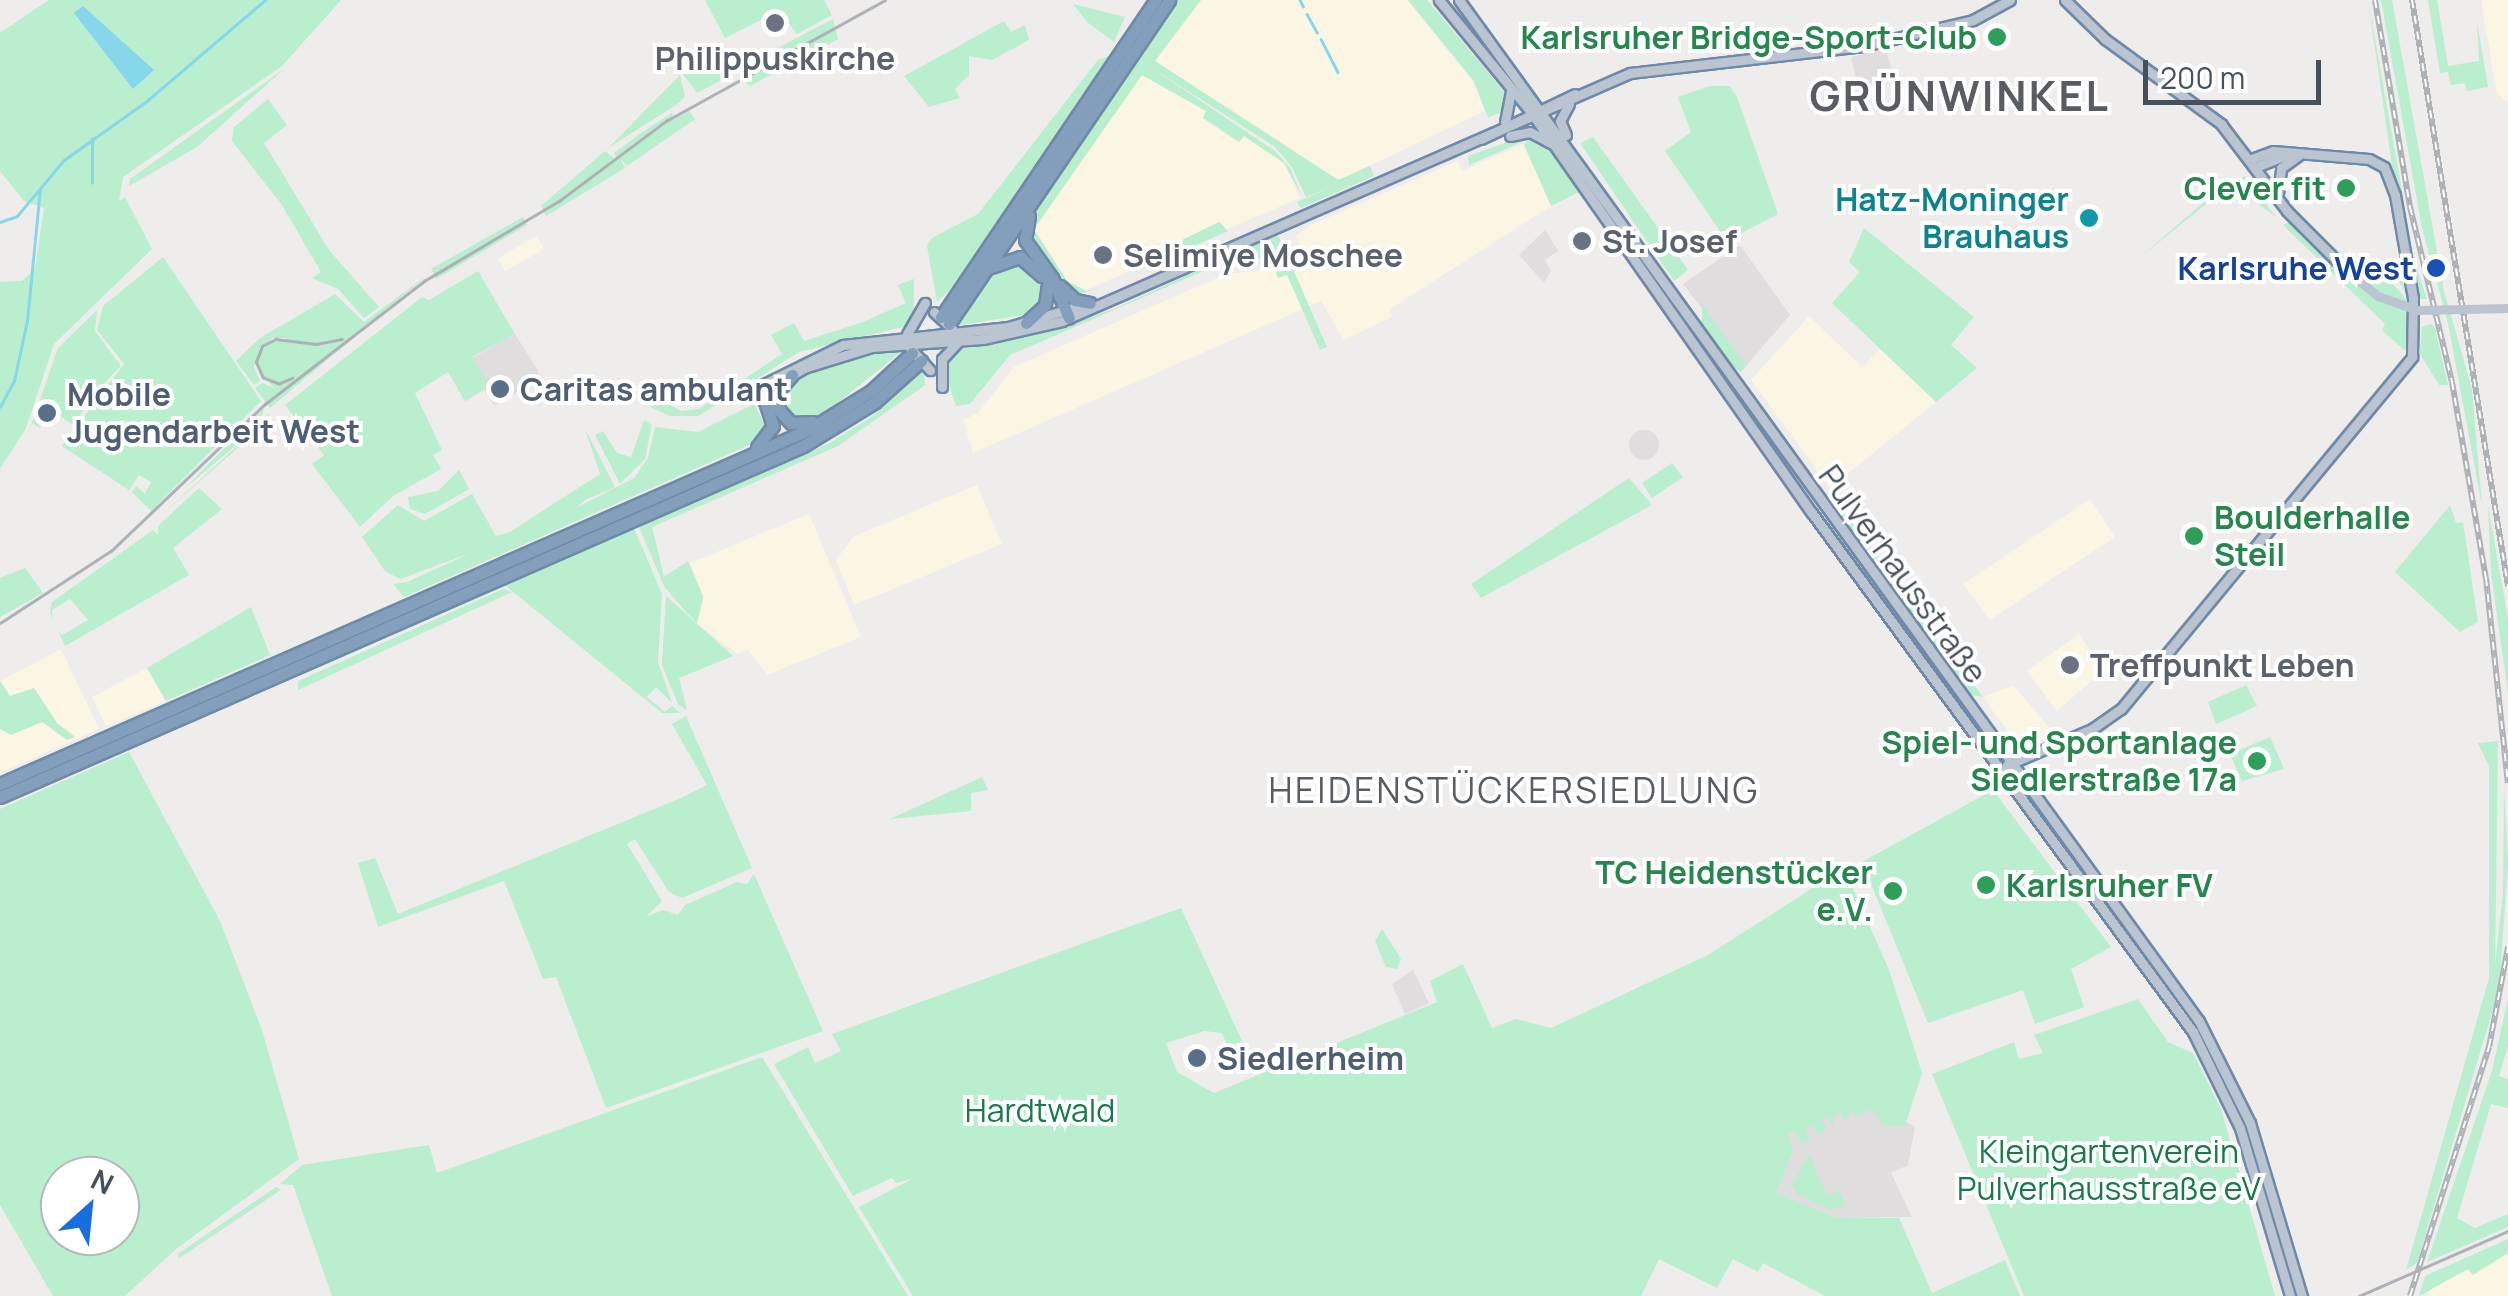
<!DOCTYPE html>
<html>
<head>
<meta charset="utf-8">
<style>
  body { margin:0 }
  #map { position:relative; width:2508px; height:1296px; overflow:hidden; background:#efecec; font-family:Manrope,sans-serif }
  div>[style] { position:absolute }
  .commercial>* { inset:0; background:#fbf5e4 }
  .education>* { inset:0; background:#e0ddde }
  .round { border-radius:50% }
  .green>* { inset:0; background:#b9eece }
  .water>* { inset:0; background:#86d6ec }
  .stream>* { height:2.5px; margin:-1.25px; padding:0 1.25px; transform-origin:1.25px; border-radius:1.25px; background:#86d6ec }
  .roads { filter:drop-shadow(2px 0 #6f8aa8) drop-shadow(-2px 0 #6f8aa8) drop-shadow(0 2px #6f8aa8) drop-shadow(0 -2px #6f8aa8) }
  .secondary>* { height:9px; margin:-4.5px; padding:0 4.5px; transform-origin:4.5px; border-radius:4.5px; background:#bac5d1 }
  .highway>* { height:11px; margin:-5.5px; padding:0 5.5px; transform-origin:5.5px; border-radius:5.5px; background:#839fbc }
  .tram>* { height:2.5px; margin:-1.25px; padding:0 1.25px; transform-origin:1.25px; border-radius:1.25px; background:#aeb2b7 }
  .rail>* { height:6px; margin-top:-3px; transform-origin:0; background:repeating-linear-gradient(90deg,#fff 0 8px,#aeb2b7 0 16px); box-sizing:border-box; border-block:2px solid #aeb2b7 }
  .secondary-bridge>* { height:9px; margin:-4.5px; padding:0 4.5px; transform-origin:4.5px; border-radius:4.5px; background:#bac5d1 }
  .dots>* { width:28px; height:28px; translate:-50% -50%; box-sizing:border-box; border:5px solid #fff; border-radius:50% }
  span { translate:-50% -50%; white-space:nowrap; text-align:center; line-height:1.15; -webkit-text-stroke:8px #fff; paint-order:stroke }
  .leisure-label { font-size:32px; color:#27864d; font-weight:700 }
  .right { translate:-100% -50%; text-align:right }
  .left { translate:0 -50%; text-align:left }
  .worship-label { font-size:32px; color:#5b616d; font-weight:700 }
  .culture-label { font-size:32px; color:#0d838f; font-weight:700 }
  .transit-label { font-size:32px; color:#164399; font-weight:700 }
  .service-label { font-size:32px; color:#4e5e75; font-weight:700 }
  .street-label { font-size:32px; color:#45505a }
  .park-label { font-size:32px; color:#167b48 }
  .neighbourhood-label { font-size:35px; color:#595d61; letter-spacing:2.5px }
  .district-label { font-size:42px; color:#595d61; font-weight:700; letter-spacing:2.5px }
  .north { position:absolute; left:40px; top:1156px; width:100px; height:100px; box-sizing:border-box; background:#fff; border:2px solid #b5b9bd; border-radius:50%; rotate:27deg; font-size:28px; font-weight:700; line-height:40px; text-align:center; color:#45505a }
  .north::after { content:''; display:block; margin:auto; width:35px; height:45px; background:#186ede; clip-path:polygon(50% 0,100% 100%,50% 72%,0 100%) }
  .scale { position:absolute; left:2143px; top:60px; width:178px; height:45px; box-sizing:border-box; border:5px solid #45505a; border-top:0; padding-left:12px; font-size:30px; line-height:35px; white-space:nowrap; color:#45505a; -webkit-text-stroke:8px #fff; paint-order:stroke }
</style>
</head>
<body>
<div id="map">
  <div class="commercial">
    <i style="clip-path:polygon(1201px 0,1407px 0,1473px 82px,1485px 111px,1339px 180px,1154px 60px)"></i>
    <i style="clip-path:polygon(2481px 0,2508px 0,2508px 103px,2497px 93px)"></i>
    <i style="clip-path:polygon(1142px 75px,1207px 112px,1203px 118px,1239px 142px,1243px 136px,1284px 163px,1300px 198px,1076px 294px,1032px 229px)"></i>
    <i style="clip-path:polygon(1524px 144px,1551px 206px,1390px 309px,1392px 317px,1344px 340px,1321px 301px,973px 453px,963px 420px,978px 413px,1014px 367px,1226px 274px,1290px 267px,1306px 259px,1296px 236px,1311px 225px,1458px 161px,1462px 171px)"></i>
    <i style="clip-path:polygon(537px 236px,544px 249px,505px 271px,498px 258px)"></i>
    <i style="clip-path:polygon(1809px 316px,1862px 367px,1880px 349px,1936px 402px,1830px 488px,1751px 380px)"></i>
    <i style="clip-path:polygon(977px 485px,1002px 544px,854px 605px,836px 560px,854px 536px)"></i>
    <i style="clip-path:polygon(2090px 499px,2115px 537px,1990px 620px,1963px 584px)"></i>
    <i style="clip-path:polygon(809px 514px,861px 637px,767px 675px,748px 650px,737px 654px,697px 623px,704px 597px,690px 563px)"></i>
    <i style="clip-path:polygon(2079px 634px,2104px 670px,2057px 711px,2027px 671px)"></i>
    <i style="clip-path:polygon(61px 649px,99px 729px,0 773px,0 721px,42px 702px,34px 688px,10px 696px,1px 681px)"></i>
    <i style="clip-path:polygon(147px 668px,166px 701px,106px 726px,92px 697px)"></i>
    <i style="clip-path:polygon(2013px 685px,2053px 732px,2028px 748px,2012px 737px,1983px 697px)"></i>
    <i style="clip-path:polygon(2508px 1253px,2508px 1296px,2427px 1296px,2432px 1285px,2471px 1268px,2473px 1274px)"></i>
  </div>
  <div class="education">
    <i style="clip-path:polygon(1886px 49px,1894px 79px,1858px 88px,1851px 57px)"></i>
    <i style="clip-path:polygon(1545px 230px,1558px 251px,1545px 260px,1551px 271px,1544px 283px,1519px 255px)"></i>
    <i style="clip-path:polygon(1740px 245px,1790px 315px,1746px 366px,1683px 284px)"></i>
    <i style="clip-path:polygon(515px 334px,539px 372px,535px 381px,494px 406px,484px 390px,465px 401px,456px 385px,477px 371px,472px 358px)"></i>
    <i class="round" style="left:1629px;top:430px;width:30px;height:30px"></i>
    <i style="clip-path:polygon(1413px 970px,1429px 1003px,1405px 1014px,1392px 984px)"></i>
    <i style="clip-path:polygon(1869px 1099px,1915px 1127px,1908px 1165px,1891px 1173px,1912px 1217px,1834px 1217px,1776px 1193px,1793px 1151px,1786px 1133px)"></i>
  </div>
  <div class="green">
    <i style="clip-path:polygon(49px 0,341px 0,282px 66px,123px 177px,119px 201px,125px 197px,152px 249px,54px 344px,26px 428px,0 469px,0 282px,22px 281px,35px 269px,44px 208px,24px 201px,0 171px,0 33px)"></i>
    <i style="clip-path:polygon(705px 0,824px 0,832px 15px,797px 34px,779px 11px,725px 38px)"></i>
    <i style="clip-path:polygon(1175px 0,1201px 0,1155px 61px,1338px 180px,1370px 166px,1374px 176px,1301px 208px,1297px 202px,1342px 182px,1306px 197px,1292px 167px,1275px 147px,1149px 66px,1275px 151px,1290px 168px,1301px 194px,1284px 163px,1244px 136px,1239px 142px,1203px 118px,1206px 111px,1142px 75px,1034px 229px,1067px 281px,1087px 291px,1100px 288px,1072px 296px,1028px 243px,1029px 220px)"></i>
    <i style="clip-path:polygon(1408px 0,1427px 0,1472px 53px,1506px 94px,1503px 111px,1488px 118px,1474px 81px)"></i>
    <i style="clip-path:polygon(2368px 0,2415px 264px,2427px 299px,2418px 299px,2393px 172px)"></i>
    <i style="clip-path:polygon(2381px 0,2392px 0,2444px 291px,2472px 389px,2482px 506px,2448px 323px,2422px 228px)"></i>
    <i style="clip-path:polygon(2428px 0,2437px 0,2448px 66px,2479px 61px,2477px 21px,2488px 87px,2467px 91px,2465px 83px,2451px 85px,2448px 72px,2440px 73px)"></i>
    <i style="clip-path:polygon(1073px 4px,1125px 17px,1114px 42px,1087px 22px)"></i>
    <i style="clip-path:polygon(833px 19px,838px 39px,750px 86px,743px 80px,740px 74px,783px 45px)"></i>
    <i style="clip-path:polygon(1004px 21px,1011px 32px,1025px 25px,1029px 40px,992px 60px,969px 56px,969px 75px,955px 89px,960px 98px,929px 107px,904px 76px)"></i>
    <i style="clip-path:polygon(719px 47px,734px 73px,697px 93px,682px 73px)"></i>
    <i style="clip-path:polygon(1111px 55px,951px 289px,937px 302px,927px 246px,932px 238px,978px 214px,1098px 60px)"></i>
    <i style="clip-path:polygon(284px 69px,197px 147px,129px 186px,130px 179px)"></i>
    <i style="clip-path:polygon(680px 75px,685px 97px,676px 105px,608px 148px)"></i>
    <i style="clip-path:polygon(1710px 86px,1730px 86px,1737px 97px,1778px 214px,1732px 238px,1720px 231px,1665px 151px,1691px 132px,1678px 97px)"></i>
    <i style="clip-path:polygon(268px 99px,287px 125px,264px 143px,329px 250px,379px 307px,364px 318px,338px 289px,312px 278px,321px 272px,282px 205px,232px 141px,234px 127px)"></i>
    <i style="clip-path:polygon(689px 111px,695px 119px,627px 166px,620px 158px,625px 168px,546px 216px,541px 206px,605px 151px,618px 161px,614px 153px,641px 133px,672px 113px,673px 120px)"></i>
    <i style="clip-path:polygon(1544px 125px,1755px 418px,1752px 420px)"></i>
    <i style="clip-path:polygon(1525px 136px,1549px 145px,1579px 192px,1551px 206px,1524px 145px,1529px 139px,1469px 165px,1468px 156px)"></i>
    <i style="clip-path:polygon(1593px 137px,1688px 270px,1674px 281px,1580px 143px)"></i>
    <i style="clip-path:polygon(2245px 176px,2276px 217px,2231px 184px,2139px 258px,2212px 195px)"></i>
    <i style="clip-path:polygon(523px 217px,527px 225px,436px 279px,431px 269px)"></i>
    <i style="clip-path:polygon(1219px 222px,1228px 231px,1138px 271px,1135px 263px)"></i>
    <i style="clip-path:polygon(2289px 222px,2356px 287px,2364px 278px,2378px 285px,2395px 275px,2403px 276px,2407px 296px,2400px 283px,2390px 280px,2408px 302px,2409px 347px,2404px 350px,2382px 330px,2385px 324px,2283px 225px)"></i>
    <i style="clip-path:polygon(1864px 228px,1974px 317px,1951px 345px,1977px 368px,1936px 402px,1832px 303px,1860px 272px,1849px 262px)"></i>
    <i style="clip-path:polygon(1275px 232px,1287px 249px,1278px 262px,1222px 263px,1010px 355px,970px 404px,956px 406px,945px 373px,956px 350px,1048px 332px,1116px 308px,1221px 260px,1140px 290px)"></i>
    <i style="clip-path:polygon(163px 257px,261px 401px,151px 511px,132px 492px,136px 486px,145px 494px,151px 482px,139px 475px,129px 490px,62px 446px,124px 364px,97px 330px,103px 306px)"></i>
    <i style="clip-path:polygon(1012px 260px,1032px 269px,1045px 287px,1034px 313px,956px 326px,995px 269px)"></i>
    <i style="clip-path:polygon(1293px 269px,1327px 347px,1320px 350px,1287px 275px,1278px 278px,1276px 272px)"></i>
    <i style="clip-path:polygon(478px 271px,515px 334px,472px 357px,489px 386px,465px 401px,448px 372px,415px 393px,442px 450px,433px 455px,441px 469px,393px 496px,360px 527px,312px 464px,324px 455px,285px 405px,422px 297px,429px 300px)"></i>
    <i style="clip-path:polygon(429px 274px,270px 408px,255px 388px,262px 383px,275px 388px,259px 374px,258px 356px,268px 344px,289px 338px,273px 338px,260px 348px,254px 367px,260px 381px,254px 385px,236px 361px,260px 338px,335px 294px,364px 322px)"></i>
    <i style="clip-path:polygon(914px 279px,914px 313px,903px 327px,799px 352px,698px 416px,670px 416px,650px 407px,663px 401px,681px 411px,699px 409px,782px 354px,771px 335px,794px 323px,804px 341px,863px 322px,906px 303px,898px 285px)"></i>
    <i style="clip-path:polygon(1676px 290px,1702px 322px,1702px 304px,1746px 366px,1741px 372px,1733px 366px,1734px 372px)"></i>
    <i style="clip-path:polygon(97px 310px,95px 331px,121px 366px,87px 401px,75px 426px,48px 409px,40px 428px,32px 423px,58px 348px)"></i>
    <i style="clip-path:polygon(2431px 324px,2435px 328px,2448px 385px,2439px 385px,2420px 354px,2422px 327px)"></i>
    <i style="clip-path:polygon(902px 351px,825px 413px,803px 422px,785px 415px,781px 390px,804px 372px,864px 354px)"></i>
    <i style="clip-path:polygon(915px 355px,864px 405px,800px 442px,0 791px,794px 441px)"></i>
    <i style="clip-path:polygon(923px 367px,925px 385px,838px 446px,652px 527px,664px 577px,688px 561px,703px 597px,697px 623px,685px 611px,664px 586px,638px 525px,828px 444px,873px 416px)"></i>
    <i style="clip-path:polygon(754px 400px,762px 402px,770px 423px,768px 434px,757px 446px,144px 717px,109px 728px,754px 445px,768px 425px)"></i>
    <i style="clip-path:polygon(754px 404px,766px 427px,756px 442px,404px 597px,393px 584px,407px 582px,471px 553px,400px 579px,385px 571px,362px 537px,398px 505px,424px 521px,472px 494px,496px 536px,510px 532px,600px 474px,585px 429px,615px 487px,585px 500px,576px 508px,634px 478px,648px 458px,655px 427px,698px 432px)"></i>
    <i style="clip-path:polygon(264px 408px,260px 424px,269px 413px,266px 423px,159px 517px,258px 427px,185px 488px)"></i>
    <i style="clip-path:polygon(644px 420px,652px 425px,645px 459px,620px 484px,595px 435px,603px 431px,617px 453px,631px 457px)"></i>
    <i style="clip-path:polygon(1672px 463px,1683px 477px,1652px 498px,1642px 483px)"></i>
    <i style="clip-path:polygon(459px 470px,469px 489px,425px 514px,410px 509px,408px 497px,438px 491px)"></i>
    <i style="clip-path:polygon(1629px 478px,1652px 505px,1481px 598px,1471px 584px)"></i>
    <i style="clip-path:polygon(199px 488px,222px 509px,173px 548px,189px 575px,65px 646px,58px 630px,62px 635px,88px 620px,70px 599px,52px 610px,53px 621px,50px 610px,52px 602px,153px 530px,158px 535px,158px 526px)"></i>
    <i style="clip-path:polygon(1837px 501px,1983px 697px,1972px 695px,1834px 507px)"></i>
    <i style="clip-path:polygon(2450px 505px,2456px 523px,2463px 522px,2478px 622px,2460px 632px,2395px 572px)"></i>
    <i style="clip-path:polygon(2488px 506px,2508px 618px,2508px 693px,2491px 573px)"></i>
    <i style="clip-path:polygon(1827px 520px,1996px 750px,1995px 751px,1823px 523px)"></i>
    <i style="clip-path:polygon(633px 526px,662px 594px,658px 662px,672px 703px,656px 687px,647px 697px,665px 712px,672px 706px,680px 713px,662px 713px,506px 586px,0 806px)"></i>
    <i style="clip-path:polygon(25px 568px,43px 593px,0 617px,0 578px)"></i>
    <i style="clip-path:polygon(503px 589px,512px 592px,298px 690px,298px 681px)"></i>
    <i style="clip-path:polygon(666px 596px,733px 656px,679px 678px,687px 710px,678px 704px,662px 665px)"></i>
    <i style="clip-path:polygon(251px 607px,270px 655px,166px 701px,147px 668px)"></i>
    <i style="clip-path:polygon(0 681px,10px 696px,34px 688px,57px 723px,75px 737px,67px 740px,42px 722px,11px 735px,0 729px)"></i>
    <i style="clip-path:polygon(2246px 685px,2257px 706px,2216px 724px,2208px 702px)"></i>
    <i style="clip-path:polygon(686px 716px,752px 868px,682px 898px,669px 892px,635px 839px,627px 844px,662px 901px,646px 917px,663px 910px,678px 915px,685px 905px,737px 882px,747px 884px,754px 874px,823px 1031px,606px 1108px,556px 977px,543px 979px,504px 881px,378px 927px,358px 863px,375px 858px,398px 914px,681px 798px,707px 785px,672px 724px)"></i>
    <i style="clip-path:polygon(2270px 737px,2284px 769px,2242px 781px,2230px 754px)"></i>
    <i style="clip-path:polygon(2498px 741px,2495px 965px,2503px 894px,2504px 783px,2508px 863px,2499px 989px,2417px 1263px,2406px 1270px,2489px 978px,2489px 766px,2478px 743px)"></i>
    <i style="clip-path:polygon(evenodd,129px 752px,220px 921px,262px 1030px,299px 1159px,176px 1249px,125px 1296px,53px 1296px,0 1205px,0 809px,129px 752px,60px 1176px,120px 1176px,120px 1236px,60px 1236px,60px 1176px)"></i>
    <i style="clip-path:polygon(982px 777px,988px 790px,971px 793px,971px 811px,890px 819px)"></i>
    <i style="clip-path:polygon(2014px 782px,2205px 1037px,2245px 1119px,2298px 1296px,2240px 1121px,2201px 1040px)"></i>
    <i style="clip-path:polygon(1993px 790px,2111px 947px,2071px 969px,2084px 1007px,2035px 1024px,2023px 990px,1928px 1023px,1862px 862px)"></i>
    <i style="clip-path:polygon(1844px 868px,1889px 970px,1922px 1073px,1905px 1126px,1883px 1125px,1873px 1109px,1856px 1116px,1852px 1109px,1845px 1121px,1841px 1112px,1835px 1115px,1833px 1127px,1828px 1117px,1822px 1120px,1826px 1131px,1818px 1135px,1812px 1125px,1805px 1128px,1810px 1140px,1802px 1144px,1795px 1131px,1787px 1134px,1793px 1151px,1776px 1193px,1834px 1217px,1899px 1218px,1932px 1293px,2005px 1260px,2020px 1296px,1825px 1296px,1763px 1263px,1758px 1272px,1733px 1259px,1717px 1288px,1659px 1259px,1641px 1296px,913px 1296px,859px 1207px,914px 1178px,896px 1183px,892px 1178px,853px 1196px,774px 1064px,808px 1047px,815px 1063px,841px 1051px,832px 1034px,1181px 908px,1242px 1041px,1230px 1052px,1222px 1033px,1204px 1031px,1166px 1043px,1177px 1072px,1214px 1093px,1437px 1002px,1430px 981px,1463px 964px,1492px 1028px,1516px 1019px,1551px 1028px,1708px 955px)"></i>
    <i style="clip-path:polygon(1382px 929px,1401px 959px,1397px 969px,1386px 967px,1375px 941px)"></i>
    <i style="clip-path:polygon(2508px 998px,2508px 1046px,2499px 1076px,2508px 1079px,2508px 1108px,2491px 1104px,2457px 1218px,2475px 1228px,2508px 1214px,2508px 1227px,2427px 1262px,2492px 1071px)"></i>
    <i style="clip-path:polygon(2138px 999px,2168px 1042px,2193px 1053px,2221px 1109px,2275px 1296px,2024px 1296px,1932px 1074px,2014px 1042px,2019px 1059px,2043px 1053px,2034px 1035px)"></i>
    <i style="clip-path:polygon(762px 1057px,908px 1296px,332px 1296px,293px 1185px,280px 1184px,302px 1165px,429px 1145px,437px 1173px)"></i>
    <i style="clip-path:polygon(1809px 1154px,1827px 1196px,1839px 1191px,1846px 1205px,1831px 1210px,1798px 1195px,1792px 1185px)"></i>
    <i style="clip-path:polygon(276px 1187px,281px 1190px,178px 1259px,179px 1253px)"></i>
    <i style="clip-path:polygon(2508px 1239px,2508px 1253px,2473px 1275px,2468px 1269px,2419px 1296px,2425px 1276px)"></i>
  </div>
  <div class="water">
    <i style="clip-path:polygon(83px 6px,154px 70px,133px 89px,74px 13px)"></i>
  </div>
  <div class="stream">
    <i style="left:1300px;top:0;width:7px;rotate:63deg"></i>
    <i style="left:1307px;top:14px;width:21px;rotate:61deg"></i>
    <i style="left:1321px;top:39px;width:37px;rotate:63deg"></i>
    <i style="left:92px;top:183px;width:44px;rotate:-90deg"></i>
    <i style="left:0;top:222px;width:18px;rotate:-19deg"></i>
    <i style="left:17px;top:216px;width:73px;rotate:-50deg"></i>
    <i style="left:64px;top:160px;width:103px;rotate:-35.5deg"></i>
    <i style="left:148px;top:100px;width:154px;rotate:-40.5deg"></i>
    <i style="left:0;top:407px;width:30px;rotate:-62deg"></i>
    <i style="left:14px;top:381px;width:61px;rotate:-77.8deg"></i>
    <i style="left:27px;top:321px;width:133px;rotate:-84.4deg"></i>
  </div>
  <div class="roads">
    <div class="secondary">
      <i style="left:1439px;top:0;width:145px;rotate:50.6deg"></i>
      <i style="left:1531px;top:112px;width:490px;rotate:55deg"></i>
      <i style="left:1812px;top:513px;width:644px;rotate:53.72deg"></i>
      <i style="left:2193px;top:1032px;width:107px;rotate:63.9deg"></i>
      <i style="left:2240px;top:1128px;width:175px;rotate:73.4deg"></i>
      <i style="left:1459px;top:0;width:1261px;rotate:54.07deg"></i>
      <i style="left:2199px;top:1021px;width:114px;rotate:63.4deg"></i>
      <i style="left:2250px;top:1123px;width:181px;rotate:73.3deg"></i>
      <i style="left:2065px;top:0;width:56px;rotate:44.3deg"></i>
      <i style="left:2105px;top:39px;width:144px;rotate:36.2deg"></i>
      <i style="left:2221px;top:124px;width:109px;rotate:52.8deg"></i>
      <i style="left:2287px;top:211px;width:85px;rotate:45deg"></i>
      <i style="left:1505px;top:122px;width:33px;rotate:-79deg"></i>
      <i style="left:1566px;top:135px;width:15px;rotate:-113deg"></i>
      <i style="left:1560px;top:121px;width:19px;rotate:-62deg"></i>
      <i style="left:1510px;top:136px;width:20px;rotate:-11deg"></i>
      <i style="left:1530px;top:132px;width:24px;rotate:28deg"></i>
      <i style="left:1481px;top:139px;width:104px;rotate:-25.6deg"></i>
      <i style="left:2256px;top:167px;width:32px;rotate:-22deg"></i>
      <i style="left:2278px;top:194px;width:26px;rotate:-83deg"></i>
      <i style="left:2281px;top:168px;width:22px;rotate:-36deg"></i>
      <i style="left:934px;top:312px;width:25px;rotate:43deg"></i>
      <i style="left:907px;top:334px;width:36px;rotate:-60deg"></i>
      <i style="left:910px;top:348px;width:30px;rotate:48deg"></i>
      <i style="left:760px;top:386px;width:93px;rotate:-26.3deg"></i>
      <i style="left:843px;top:345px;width:166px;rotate:-6.2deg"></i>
      <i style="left:1008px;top:327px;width:81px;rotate:-16.4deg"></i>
      <i style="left:942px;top:387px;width:28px;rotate:-90deg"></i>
      <i style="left:942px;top:359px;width:23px;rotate:-47deg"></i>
      <i style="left:760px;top:394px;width:51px;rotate:-30.6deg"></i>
      <i style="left:804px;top:368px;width:71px;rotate:-17.2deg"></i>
      <i style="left:872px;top:347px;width:111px;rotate:-4.1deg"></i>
      <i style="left:983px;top:339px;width:81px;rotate:-12.8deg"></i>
      <i style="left:1062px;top:321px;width:620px;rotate:-23.59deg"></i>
      <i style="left:1630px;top:73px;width:235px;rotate:-6.6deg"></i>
      <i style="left:1863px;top:46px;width:113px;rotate:-13.3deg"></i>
      <i style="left:1973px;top:20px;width:42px;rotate:-28.4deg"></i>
      <i style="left:2007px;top:765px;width:92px;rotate:-23deg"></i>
      <i style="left:2092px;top:729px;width:35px;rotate:-35deg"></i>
      <i style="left:2121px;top:709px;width:457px;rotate:-50.4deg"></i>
      <i style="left:2412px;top:357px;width:59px;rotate:-89deg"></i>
      <i style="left:2413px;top:298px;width:105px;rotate:-99.9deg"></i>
      <i style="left:2395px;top:195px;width:30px;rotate:-111deg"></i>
      <i style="left:2384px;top:167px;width:17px;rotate:-152deg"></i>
      <i style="left:2369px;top:159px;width:96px;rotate:-175.2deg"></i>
      <i style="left:2273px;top:151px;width:23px;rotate:160deg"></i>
    </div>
    <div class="highway">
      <i style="left:1029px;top:216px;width:24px;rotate:99deg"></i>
      <i style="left:1025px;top:240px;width:47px;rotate:54.6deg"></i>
      <i style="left:1052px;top:278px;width:43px;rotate:67deg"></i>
      <i style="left:991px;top:267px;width:31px;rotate:-19deg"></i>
      <i style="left:1020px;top:257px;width:29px;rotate:41deg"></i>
      <i style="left:1060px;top:286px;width:21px;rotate:43deg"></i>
      <i style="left:1075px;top:300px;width:15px;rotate:11deg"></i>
      <i style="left:941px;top:317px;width:383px;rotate:-55.9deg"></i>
      <i style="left:1026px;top:323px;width:26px;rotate:-43deg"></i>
      <i style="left:1045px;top:305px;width:21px;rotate:-82deg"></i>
      <i style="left:949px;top:324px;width:392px;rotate:-55.8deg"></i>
      <i style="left:771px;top:401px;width:30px;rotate:48deg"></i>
      <i style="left:791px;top:423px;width:21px;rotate:-3deg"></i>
      <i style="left:779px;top:409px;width:19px;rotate:-90deg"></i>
      <i style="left:779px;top:390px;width:20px;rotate:-49deg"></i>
      <i style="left:757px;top:447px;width:26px;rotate:-53deg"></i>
      <i style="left:773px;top:426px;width:42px;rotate:-108deg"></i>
      <i style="left:0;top:784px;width:884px;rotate:-23.67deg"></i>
      <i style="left:810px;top:429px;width:72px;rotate:-31.9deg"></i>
      <i style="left:871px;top:391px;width:56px;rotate:-42.8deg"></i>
      <i style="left:0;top:797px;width:876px;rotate:-23.61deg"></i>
      <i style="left:803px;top:446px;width:84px;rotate:-31.4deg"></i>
      <i style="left:875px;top:402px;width:62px;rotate:-41.7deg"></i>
    </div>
  </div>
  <div class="tram">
    <i style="left:293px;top:378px;width:15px;rotate:157deg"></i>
    <i style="left:279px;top:384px;width:17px;rotate:-159deg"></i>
    <i style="left:263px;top:378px;width:17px;rotate:-114deg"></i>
    <i style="left:256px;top:362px;width:17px;rotate:-69deg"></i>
    <i style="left:262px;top:346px;width:16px;rotate:-27deg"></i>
    <i style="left:276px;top:339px;width:40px;rotate:7.1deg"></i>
    <i style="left:316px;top:344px;width:26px;rotate:-11deg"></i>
    <i style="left:0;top:623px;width:132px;rotate:-33deg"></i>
    <i style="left:111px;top:551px;width:213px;rotate:-43.7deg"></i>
    <i style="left:265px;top:404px;width:201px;rotate:-37.7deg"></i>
    <i style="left:424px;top:281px;width:157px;rotate:-30.7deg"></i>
    <i style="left:559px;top:201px;width:134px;rotate:-36.8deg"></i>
    <i style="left:666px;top:121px;width:250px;rotate:-28.9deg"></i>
    <i style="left:2359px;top:1296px;width:163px;rotate:-23.6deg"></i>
  </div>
  <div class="rail">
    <i style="left:2375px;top:0;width:210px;rotate:80.4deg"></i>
    <i style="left:2410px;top:207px;width:180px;rotate:76.5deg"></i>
    <i style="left:2452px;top:382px;width:199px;rotate:80.2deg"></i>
    <i style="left:2486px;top:578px;width:206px;rotate:83.9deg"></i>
    <i style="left:2412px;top:0;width:594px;rotate:80.7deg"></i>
    <i style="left:2410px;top:1296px;width:261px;rotate:-72.4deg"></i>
    <i style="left:2489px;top:1047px;width:102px;rotate:-79.2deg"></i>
  </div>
  <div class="secondary-bridge">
    <i style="left:2347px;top:271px;width:40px;rotate:39deg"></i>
    <i style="left:2378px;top:296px;width:41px;rotate:19.7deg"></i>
    <i style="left:2417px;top:310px;width:91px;rotate:-1.3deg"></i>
  </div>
  <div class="dots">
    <i style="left:775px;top:23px;background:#6b7280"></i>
    <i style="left:1997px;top:37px;background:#2e9e5b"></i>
    <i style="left:2346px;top:188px;background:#2e9e5b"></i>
    <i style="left:2089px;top:218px;background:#0f9aa8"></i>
    <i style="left:1582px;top:241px;background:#6b7280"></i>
    <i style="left:1103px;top:255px;background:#6b7280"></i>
    <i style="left:2436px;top:268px;background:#1a4fb4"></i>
    <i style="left:500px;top:389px;background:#5c6f8a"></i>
    <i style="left:47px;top:413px;background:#5c6f8a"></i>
    <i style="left:2194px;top:536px;background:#2e9e5b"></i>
    <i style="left:2070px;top:665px;background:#6b7280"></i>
    <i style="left:2257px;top:761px;background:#2e9e5b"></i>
    <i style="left:1986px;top:885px;background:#2e9e5b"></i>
    <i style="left:1893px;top:891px;background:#2e9e5b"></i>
    <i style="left:1197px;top:1058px;background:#5c6f8a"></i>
  </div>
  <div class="leisure-label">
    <span class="right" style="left:1977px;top:37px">Karlsruher Bridge-Sport-Club</span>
    <span class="right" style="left:2326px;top:188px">Clever fit</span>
    <span class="left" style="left:2214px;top:536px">Boulderhalle<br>Steil</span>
    <span class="right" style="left:2237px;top:761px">Spiel- und Sportanlage<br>Siedlerstraße 17a</span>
    <span class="right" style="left:1873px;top:891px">TC Heidenstücker<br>e.V.</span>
    <span class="left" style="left:2006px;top:885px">Karlsruher FV</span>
  </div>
  <div class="worship-label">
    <span style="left:775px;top:58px">Philippuskirche</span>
    <span class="left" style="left:1602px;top:241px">St. Josef</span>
    <span class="left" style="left:1123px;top:255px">Selimiye Moschee</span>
    <span class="left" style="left:2090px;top:665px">Treffpunkt Leben</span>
  </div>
  <div class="culture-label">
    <span class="right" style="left:2069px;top:218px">Hatz-Moninger<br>Brauhaus</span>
  </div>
  <div class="transit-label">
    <span class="right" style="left:2414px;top:268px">Karlsruhe West</span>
  </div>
  <div class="service-label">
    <span class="left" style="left:520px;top:389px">Caritas ambulant</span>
    <span class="left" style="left:67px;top:413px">Mobile<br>Jugendarbeit West</span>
    <span class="left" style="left:1217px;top:1058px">Siedlerheim</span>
  </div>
  <div class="street-label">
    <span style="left:1903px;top:574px;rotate:54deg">Pulverhausstraße</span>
  </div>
  <div class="park-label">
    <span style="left:1040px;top:1110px">Hardtwald</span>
    <span style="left:2109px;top:1170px">Kleingartenverein<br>Pulverhausstraße eV</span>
  </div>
  <div class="neighbourhood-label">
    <span style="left:1514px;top:790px">HEIDENSTÜCKERSIEDLUNG</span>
  </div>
  <div class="district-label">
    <span style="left:1960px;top:95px">GRÜNWINKEL</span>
  </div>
  <div class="north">N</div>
  <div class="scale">200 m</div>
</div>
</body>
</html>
